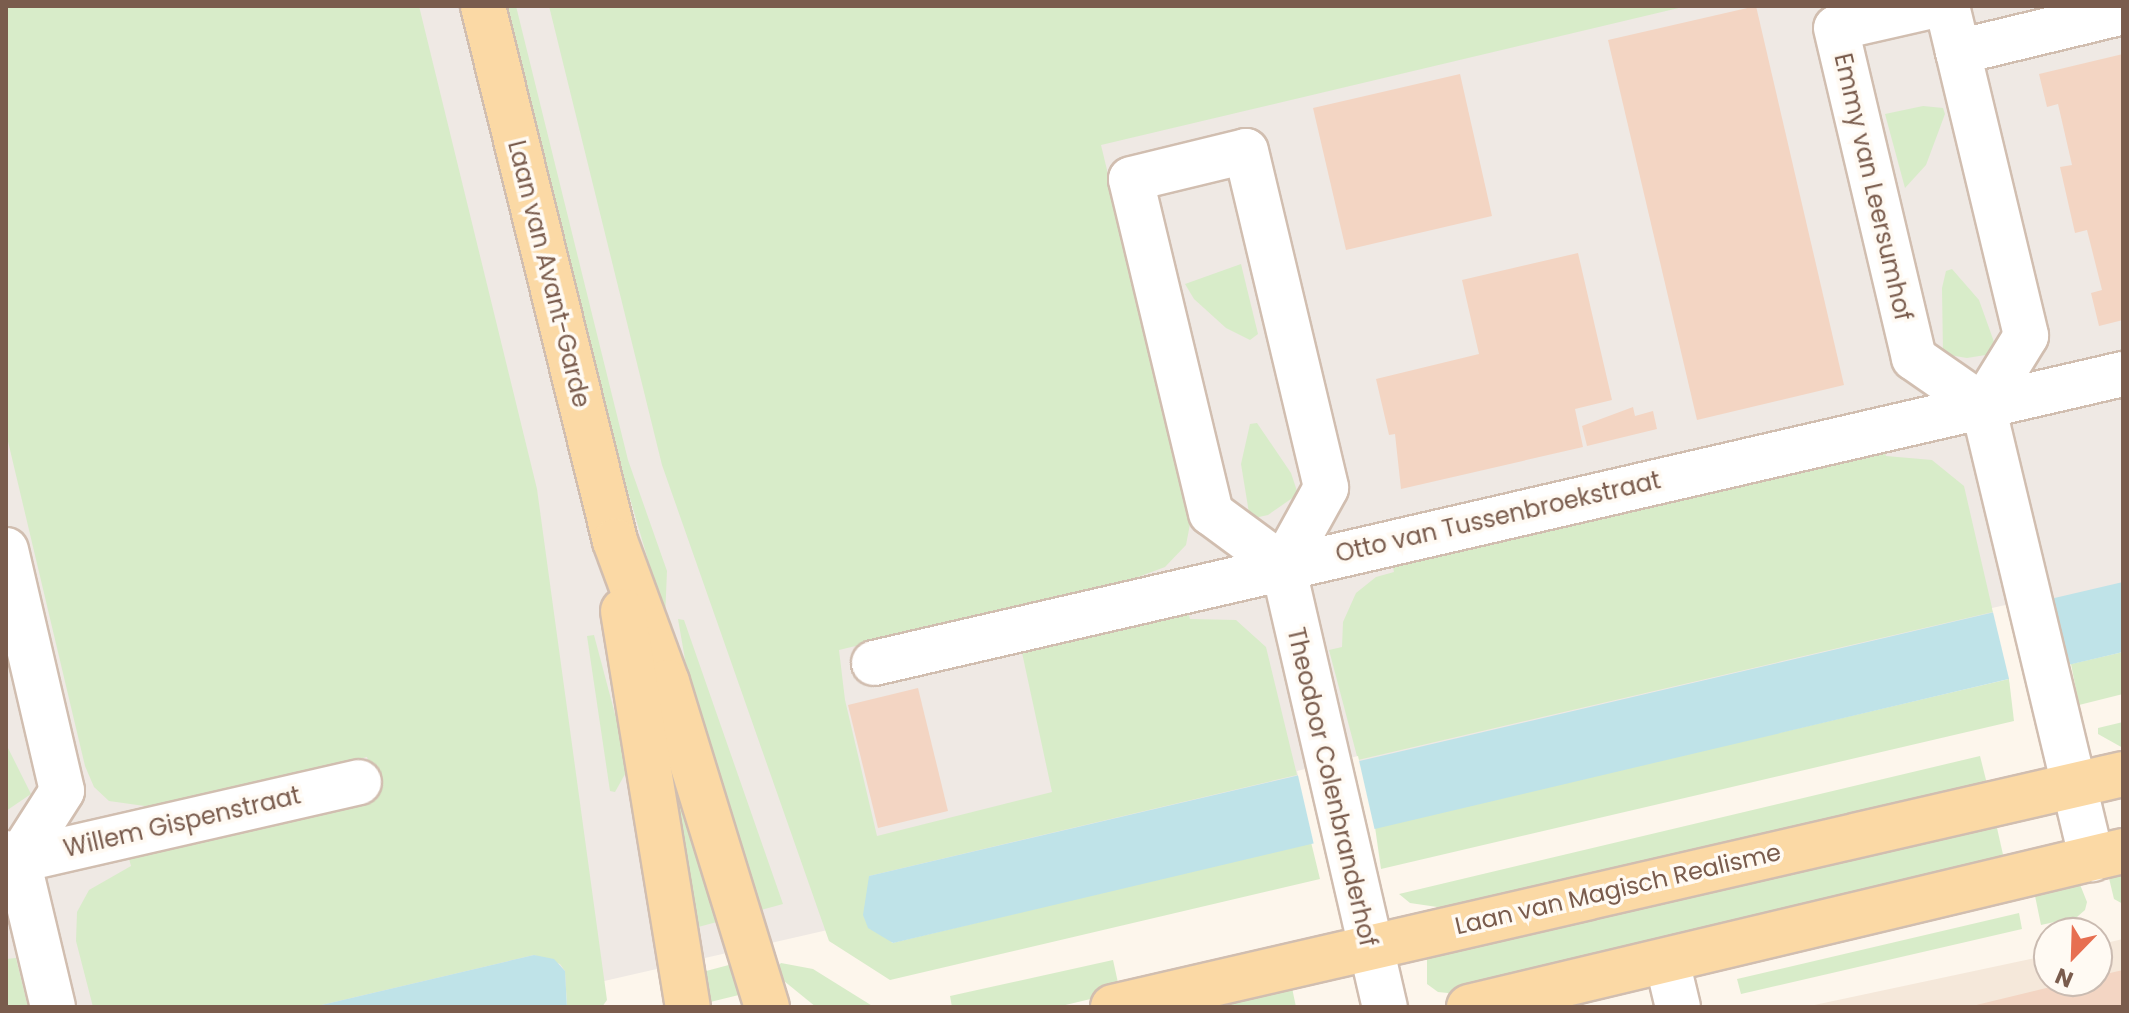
<!DOCTYPE html>
<html>
<head>
<meta charset="utf-8">
<style>
  body { margin:0 }
  #map { position:relative; width:2129px; height:1013px; overflow:hidden; background:#fdf6ec; font-family:Poppins,sans-serif }
  div>[style] { position:absolute }
  .residential>* { inset:0; background:#f5e8da }
  .industrial>* { inset:0; background:#efe9e4 }
  .green>* { inset:0; background:#d8ecc9 }
  .water>* { inset:0; background:#bfe3e8 }
  .pier>* { inset:0; background:#fdf6ec }
  .building>* { inset:0; background:#f3d5c3 }
  .roads { filter:drop-shadow(2px 0 #d1beb0) drop-shadow(-2px 0 #d1beb0) drop-shadow(0 2px #d1beb0) drop-shadow(0 -2px #d1beb0) }
  .minor>* { height:44px; margin:-22px; padding:0 22px; transform-origin:22px; border-radius:22px; background:#fff }
  .major>* { height:44px; margin:-22px; padding:0 22px; transform-origin:22px; border-radius:22px; background:#fbd9a5 }
  span { translate:-50% -50%; white-space:nowrap; text-align:center; line-height:1.15; -webkit-text-stroke:7px #fffaf3; paint-order:stroke }
  .street-label { font-size:24px; color:#7a5c4d }
  .frame { position:absolute; inset:0; border:8px solid #7a5c4d; pointer-events:none }
  .north { position:absolute; left:2033px; top:917px; width:80px; height:80px; box-sizing:border-box; background:#fffaf3; border:2px solid #cabbb1; border-radius:50%; rotate:203deg; font-size:22px; font-weight:700; line-height:32px; text-align:center; color:#7a5c4d }
  .north::after { content:''; display:block; margin:auto; width:28px; height:36px; background:#e76f51; clip-path:polygon(50% 0,100% 100%,50% 72%,0 100%) }
</style>
</head>
<body>
<div id="map">
  <div class="residential">
    <i style="clip-path:polygon(2123px 939px,2123px 1007px,1805px 1007px,2049px 955px,2049px 981px,2097px 981px,2097px 945px)"></i>
  </div>
  <div class="industrial">
    <i style="clip-path:polygon(6px 6px,2123px 6px,2123px 634px,491px 1007px,6px 1007px)"></i>
  </div>
  <div class="green">
    <i style="clip-path:polygon(6px 6px,419px 6px,537px 489px,607px 1000px,602px 1007px,567px 1007px,565px 971px,560px 964px,534px 955px,313px 1007px,93px 1007px,76px 941px,77px 912px,89px 890px,131px 866px,128px 855px,378px 798px,367px 757px,159px 808px,109px 801px,94px 787px,85px 766px,6px 433px)"></i>
    <i style="clip-path:polygon(507px 6px,516px 6px,628px 460px,667px 571px,665px 618px,614px 444px)"></i>
    <i style="clip-path:polygon(549px 6px,1687px 6px,1101px 145px,1191px 519px,1186px 545px,1165px 567px,1130px 580px,839px 650px,845px 700px,877px 836px,1052px 792px,1021px 648px,1186px 605px,1190px 619px,1236px 620px,1266px 647px,1297px 775px,869px 876px,892px 943px,1311px 842px,1320px 879px,890px 980px,829px 941px,662px 465px)"></i>
    <i style="clip-path:polygon(1923px 106px,1943px 108px,1945px 114px,1926px 165px,1905px 188px,1885px 114px)"></i>
    <i style="clip-path:polygon(1241px 264px,1258px 334px,1250px 340px,1226px 328px,1194px 299px,1185px 284px)"></i>
    <i style="clip-path:polygon(1952px 269px,1979px 300px,1998px 353px,1967px 358px,1943px 354px,1942px 288px,1946px 271px)"></i>
    <i style="clip-path:polygon(1257px 423px,1291px 473px,1298px 494px,1268px 515px,1250px 519px,1241px 464px,1250px 424px)"></i>
    <i style="clip-path:polygon(1883px 443px,1886px 456px,1932px 460px,1964px 486px,1993px 612px,1358px 760px,1329px 650px,1342px 647px,1343px 622px,1356px 593px,1376px 577px,1394px 572px,1391px 558px)"></i>
    <i style="clip-path:polygon(678px 619px,684px 620px,783px 904px,757px 911px,694px 711px)"></i>
    <i style="clip-path:polygon(594px 635px,629px 767px,615px 792px,610px 791px,587px 636px)"></i>
    <i style="clip-path:polygon(2123px 652px,2123px 694px,2079px 705px,2071px 664px)"></i>
    <i style="clip-path:polygon(2009px 679px,2014px 721px,1381px 869px,1375px 827px)"></i>
    <i style="clip-path:polygon(647px 683px,728px 919px,687px 930px)"></i>
    <i style="clip-path:polygon(2123px 722px,2123px 748px,2098px 734px,2098px 728px)"></i>
    <i style="clip-path:polygon(6px 744px,31px 794px,6px 811px)"></i>
    <i style="clip-path:polygon(1980px 756px,1988px 788px,1451px 909px,1410px 903px,1399px 894px)"></i>
    <i style="clip-path:polygon(1995px 819px,2006px 868px,1458px 994px,1438px 992px,1427px 984px,1427px 957px)"></i>
    <i style="clip-path:polygon(2123px 872px,2123px 904px,2114px 899px,2108px 874px)"></i>
    <i style="clip-path:polygon(2079px 882px,2087px 902px,2085px 910px,2077px 917px,2041px 925px,2034px 891px)"></i>
    <i style="clip-path:polygon(2019px 913px,2022px 929px,1741px 994px,1737px 979px)"></i>
    <i style="clip-path:polygon(16px 958px,28px 1007px,6px 1007px,6px 959px)"></i>
    <i style="clip-path:polygon(1113px 960px,1120px 992px,1057px 1007px,952px 1007px,950px 996px)"></i>
    <i style="clip-path:polygon(740px 962px,747px 993px,702px 1004px,695px 974px)"></i>
    <i style="clip-path:polygon(781px 963px,813px 969px,874px 1007px,816px 1007px,784px 981px,777px 967px)"></i>
    <i style="clip-path:polygon(1291px 983px,1296px 1007px,1188px 1007px)"></i>
  </div>
  <div class="water">
    <i style="clip-path:polygon(2123px 582px,2123px 652px,893px 943px,868px 928px,863px 915px,869px 876px)"></i>
    <i style="clip-path:polygon(534px 955px,554px 959px,565px 971px,567px 1007px,313px 1007px)"></i>
  </div>
  <div class="pier">
    <i style="clip-path:polygon(2051px 595px,2071px 668px,2010px 683px,1992px 608px)"></i>
    <i style="clip-path:polygon(1358px 756px,1375px 831px,1314px 845px,1297px 771px)"></i>
  </div>
  <div class="building">
    <i style="clip-path:polygon(1756px 6px,1844px 385px,1697px 420px,1608px 40px)"></i>
    <i style="clip-path:polygon(2123px 54px,2123px 320px,2099px 326px,2091px 293px,2102px 290px,2087px 230px,2075px 233px,2060px 167px,2072px 165px,2058px 104px,2047px 107px,2039px 74px)"></i>
    <i style="clip-path:polygon(1460px 74px,1492px 216px,1346px 250px,1313px 108px)"></i>
    <i style="clip-path:polygon(1578px 253px,1612px 400px,1575px 409px,1583px 447px,1401px 489px,1395px 434px,1389px 435px,1376px 379px,1479px 354px,1462px 280px)"></i>
    <i style="clip-path:polygon(1633px 407px,1635px 416px,1653px 411px,1657px 429px,1587px 446px,1582px 426px)"></i>
    <i style="clip-path:polygon(918px 688px,948px 811px,878px 828px,848px 705px)"></i>
    <i style="clip-path:polygon(2123px 970px,2123px 1007px,1968px 1007px,2075px 981px,2097px 981px,2097px 976px)"></i>
  </div>
  <div class="roads">
    <div class="minor">
      <i style="left:1932px;top:6px;width:98px;rotate:167.1deg"></i>
      <i style="left:1836px;top:28px;width:339px;rotate:76.7deg"></i>
      <i style="left:1914px;top:358px;width:84px;rotate:34.8deg"></i>
      <i style="left:1983px;top:406px;width:466px;rotate:76.5deg"></i>
      <i style="left:1947px;top:6px;width:339px;rotate:76.5deg"></i>
      <i style="left:2026px;top:336px;width:82px;rotate:121.6deg"></i>
      <i style="left:1958px;top:52px;width:170px;rotate:-13.6deg"></i>
      <i style="left:6px;top:550px;width:247px;rotate:76.9deg"></i>
      <i style="left:62px;top:791px;width:82px;rotate:122.5deg"></i>
      <i style="left:1283px;top:566px;width:89px;rotate:-143.6deg"></i>
      <i style="left:1211px;top:513px;width:343px;rotate:-103.5deg"></i>
      <i style="left:1131px;top:179px;width:118px;rotate:-13.7deg"></i>
      <i style="left:1246px;top:151px;width:346px;rotate:76.6deg"></i>
      <i style="left:1326px;top:488px;width:89px;rotate:118.9deg"></i>
      <i style="left:1283px;top:566px;width:453px;rotate:77deg"></i>
      <i style="left:874px;top:663px;width:1282px;rotate:-13.03deg"></i>
      <i style="left:6px;top:853px;width:14px;rotate:30deg"></i>
      <i style="left:18px;top:860px;width:151px;rotate:76.6deg"></i>
      <i style="left:6px;top:863px;width:362px;rotate:-12.9deg"></i>
      <i style="left:1667px;top:961px;width:47px;rotate:76.6deg"></i>
    </div>
    <div class="major">
      <i style="left:483px;top:6px;width:551px;rotate:76.14deg"></i>
      <i style="left:615px;top:541px;width:150px;rotate:69.8deg"></i>
      <i style="left:667px;top:682px;width:340px;rotate:72.9deg"></i>
      <i style="left:623px;top:611px;width:401px;rotate:80.7deg"></i>
      <i style="left:1113px;top:1007px;width:1037px;rotate:-12.99deg"></i>
      <i style="left:1469px;top:1007px;width:672px;rotate:-13.42deg"></i>
    </div>
  </div>
  <div class="street-label">
    <span style="left:1873px;top:187px;rotate:77deg">Emmy van Leersumhof</span>
    <span style="left:549px;top:274px;rotate:76deg">Laan van Avant-Garde</span>
    <span style="left:1498px;top:517px;rotate:-13deg">Otto van Tussenbroekstraat</span>
    <span style="left:1332px;top:787px;rotate:77deg">Theodoor Colenbranderhof</span>
    <span style="left:182px;top:822px;rotate:-13deg">Willem Gispenstraat</span>
    <span style="left:1618px;top:889px;rotate:-13deg">Laan van Magisch Realisme</span>
  </div>
  <div class="frame"></div>
  <div class="north">N</div>
</div>
</body>
</html>
